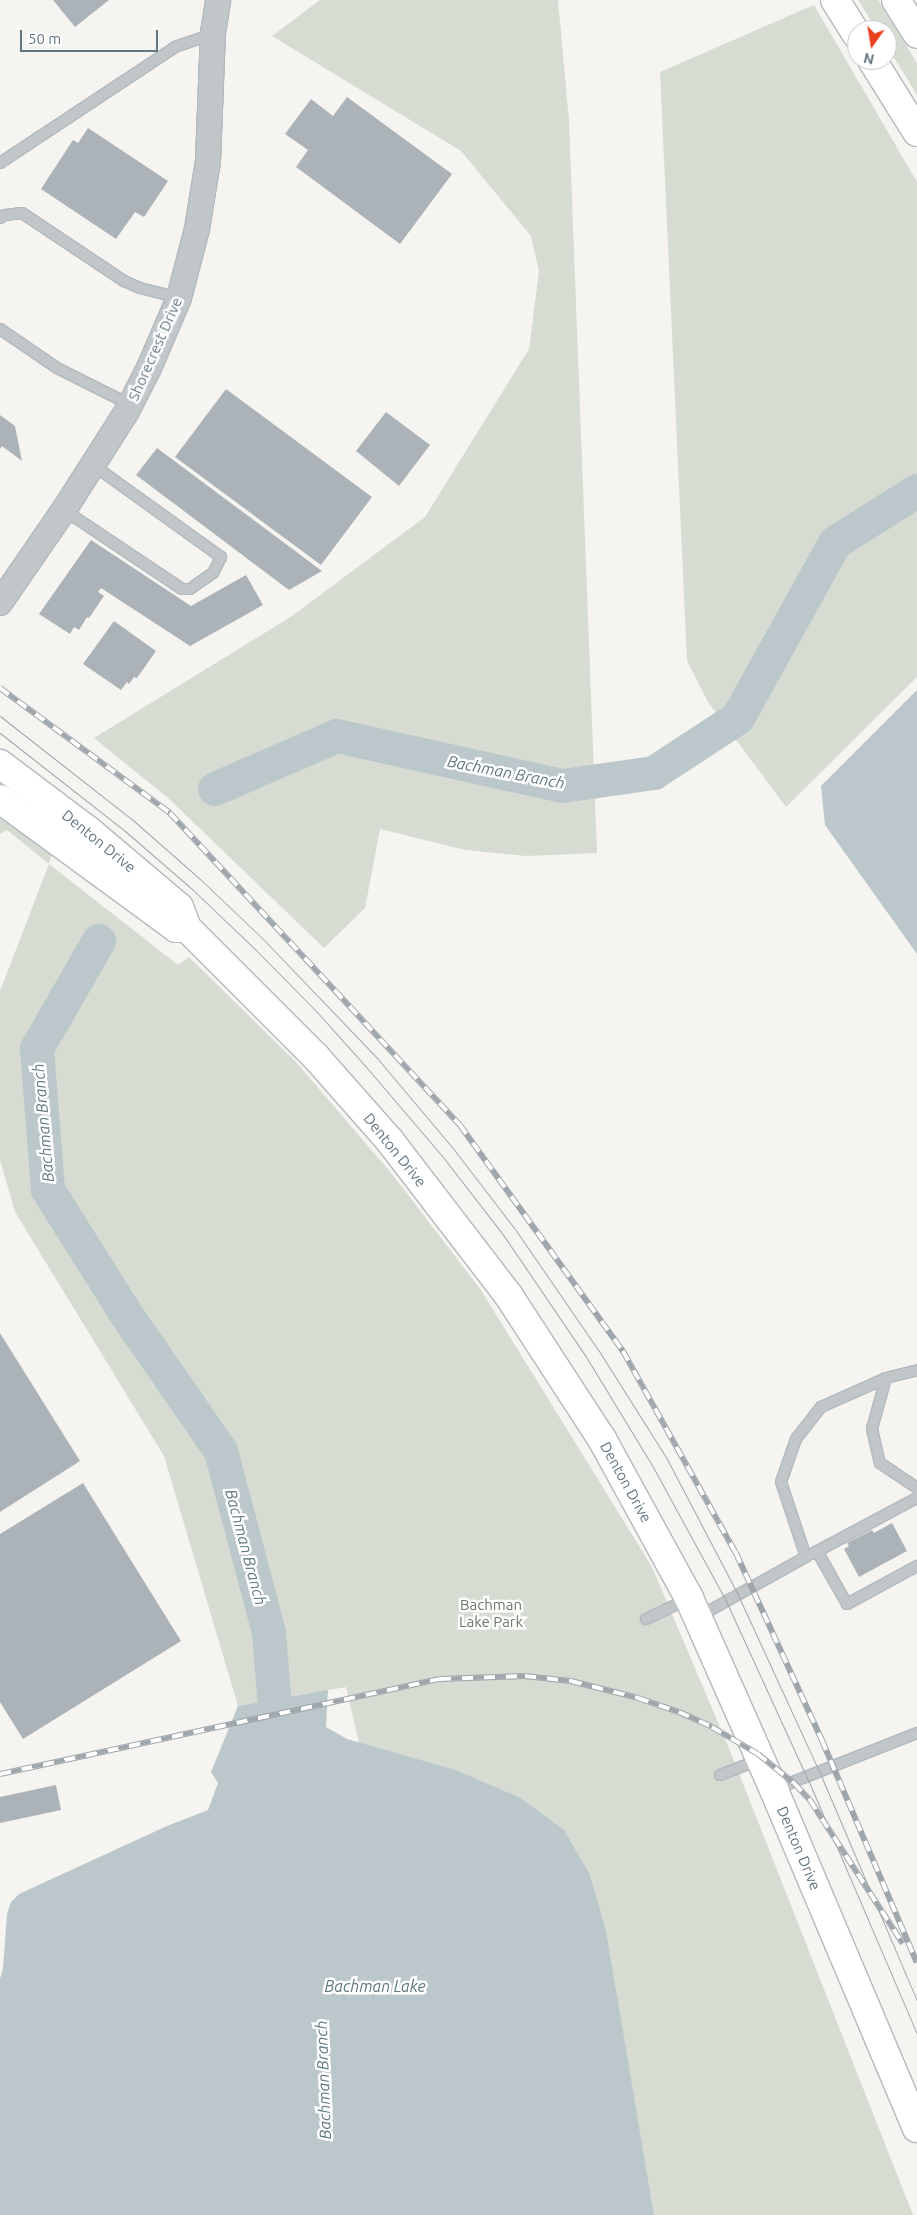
<!DOCTYPE html>
<html>
<head>
<meta charset="utf-8">
<style>
  body { margin:0 }
  #map { position:relative; width:917px; height:2215px; overflow:hidden; background:#f5f4f0; font-family:Ubuntu,sans-serif }
  div>[style] { position:absolute }
  .green>* { inset:0; background:#d6dcd1 }
  .water>* { inset:0; background:#bbc7cb }
  .river>* { height:34px; margin:-17px; padding:0 17px; transform-origin:17px; border-radius:17px; background:#bbc7cb }
  .building>* { inset:0; background:#abb3b8 }
  .roads { filter:drop-shadow(1px 0 #b3b9bd) drop-shadow(-1px 0 #b3b9bd) drop-shadow(0 1px #b3b9bd) drop-shadow(0 -1px #b3b9bd) }
  .service>* { height:10px; margin:-5px; padding:0 5px; transform-origin:5px; border-radius:5px; background:#c1c6c8 }
  .tertiary>* { height:24px; margin:-12px; padding:0 12px; transform-origin:12px; border-radius:12px; background:#c1c6c8 }
  .secondary>* { height:28px; margin:-14px; padding:0 14px; transform-origin:14px; border-radius:14px; background:#fff }
  .primary>* { height:28px; margin:-14px; padding:0 14px; transform-origin:14px; border-radius:14px; background:#fff }
  .tram>* { height:1px; margin:-0.5px; padding:0 0.5px; transform-origin:0.5px; border-radius:0.5px; background:#9fa7ac }
  .rail>* { height:5.5px; margin-top:-2.75px; transform-origin:0; background:repeating-linear-gradient(90deg,#fff 0 11px,#9fa7ac 0 22px); box-sizing:border-box; border-block:1px solid #9fa7ac }
  span { translate:-50% -50%; white-space:nowrap; text-align:center; line-height:1.15; -webkit-text-stroke:5px #fff; paint-order:stroke }
  .street-label { font-size:15px; color:#627683 }
  .park-label { font-size:15px; color:#687a61 }
  .water-label { font-size:16px; color:#5e7980; font-style:italic }
  .north { position:absolute; left:847px; top:20px; width:50px; height:50px; box-sizing:border-box; background:#fff; border:1px solid #c0c8cd; border-radius:50%; rotate:193deg; font-size:14px; font-weight:700; line-height:20px; text-align:center; color:#627683 }
  .north::after { content:''; display:block; margin:auto; width:18px; height:22px; background:#e93f1c; clip-path:polygon(50% 0,100% 100%,50% 72%,0 100%) }
  .scale { position:absolute; left:20px; top:30px; width:138px; height:22px; box-sizing:border-box; border:2px solid #627683; border-top:0; padding-left:6px; font-size:15px; line-height:18px; white-space:nowrap; color:#627683; -webkit-text-stroke:4px #fff; paint-order:stroke }
</style>
</head>
<body>
<div id="map">
  <div class="green">
    <i style="clip-path:polygon(320px 0,558px 0,569px 121px,597px 853px,526px 856px,465px 850px,380px 829px,365px 908px,324px 948px,168px 798px,94px 738px,292px 616px,425px 517px,529px 349px,539px 271px,531px 236px,461px 151px,272px 36px)"></i>
    <i style="clip-path:polygon(858px 0,878px 0,917px 63px,917px 95px,887px 46px,887px 30px,877px 30px)"></i>
    <i style="clip-path:polygon(814px 5px,917px 182px,917px 677px,786px 807px,708px 702px,687px 661px,660px 72px)"></i>
    <i style="clip-path:polygon(0 811px,53px 851px,49px 864px,178px 965px,189px 957px,295px 1061px,392px 1174px,481px 1290px,652px 1567px,731px 1753px,913px 2215px,654px 2215px,605px 1931px,590px 1875px,519px 1797px,456px 1770px,359px 1743px,346px 1687px,238px 1706px,164px 1456px,15px 1212px,0 1160px,0 991px,49px 864px,7px 830px,0 834px)"></i>
  </div>
  <div class="water">
    <i style="clip-path:polygon(917px 690px,917px 954px,825px 825px,821px 786px)"></i>
    <i style="clip-path:polygon(328px 1690px,326px 1727px,347px 1739px,456px 1770px,519px 1797px,564px 1830px,590px 1875px,606px 1931px,654px 2215px,0 2215px,0 1979px,3px 1968px,7px 1914px,11px 1902px,19px 1894px,167px 1826px,208px 1810px,218px 1783px,211px 1772px,238px 1706px)"></i>
  </div>
  <div class="river">
    <i style="left:215px;top:789px;width:133px;rotate:-23.5deg"></i>
    <i style="left:337px;top:736px;width:231px;rotate:12.5deg"></i>
    <i style="left:563px;top:786px;width:92px;rotate:-8.1deg"></i>
    <i style="left:654px;top:773px;width:100px;rotate:-33.2deg"></i>
    <i style="left:738px;top:718px;width:200px;rotate:-61deg"></i>
    <i style="left:835px;top:543px;width:97px;rotate:-32.4deg"></i>
    <i style="left:99px;top:941px;width:125px;rotate:119.9deg"></i>
    <i style="left:37px;top:1049px;width:141px;rotate:85.5deg"></i>
    <i style="left:48px;top:1190px;width:146px;rotate:57.8deg"></i>
    <i style="left:126px;top:1314px;width:167px;rotate:55.3deg"></i>
    <i style="left:221px;top:1451px;width:188px;rotate:75.2deg"></i>
    <i style="left:269px;top:1633px;width:111px;rotate:85.4deg"></i>
  </div>
  <div class="building">
    <i style="clip-path:polygon(53px 0,109px 0,75px 27px)"></i>
    <i style="clip-path:polygon(347px 97px,452px 174px,400px 244px,296px 167px,308px 150px,285px 134px,311px 99px,333px 116px)"></i>
    <i style="clip-path:polygon(88px 128px,168px 181px,144px 217px,135px 212px,116px 239px,41px 189px,73px 140px,78px 143px)"></i>
    <i style="clip-path:polygon(226px 389px,372px 497px,321px 565px,175px 457px)"></i>
    <i style="clip-path:polygon(386px 412px,430px 445px,399px 486px,356px 451px)"></i>
    <i style="clip-path:polygon(0 415px,15px 426px,22px 461px,2px 446px,0 449px)"></i>
    <i style="clip-path:polygon(157px 448px,322px 571px,289px 590px,136px 475px)"></i>
    <i style="clip-path:polygon(91px 540px,191px 606px,246px 575px,263px 605px,190px 646px,101px 588px,98px 592px,104px 596px,89px 618px,87px 617px,79px 630px,74px 627px,70px 634px,39px 614px)"></i>
    <i style="clip-path:polygon(114px 621px,156px 651px,137px 678px,134px 677px,129px 684px,127px 682px,121px 690px,83px 664px)"></i>
    <i style="clip-path:polygon(0 1333px,80px 1461px,0 1512px)"></i>
    <i style="clip-path:polygon(83px 1483px,181px 1641px,23px 1739px,0 1702px,0 1534px)"></i>
    <i style="clip-path:polygon(892px 1523px,907px 1551px,859px 1577px,844px 1549px,849px 1546px,847px 1543px,872px 1530px,874px 1533px)"></i>
    <i style="clip-path:polygon(56px 1785px,61px 1810px,0 1823px,0 1797px)"></i>
  </div>
  <div class="roads">
    <div class="service">
      <i style="left:0;top:163px;width:210px;rotate:-33.5deg"></i>
      <i style="left:175px;top:47px;width:39px;rotate:-19deg"></i>
      <i style="left:0;top:218px;width:6px;rotate:-31deg"></i>
      <i style="left:5px;top:215px;width:17px;rotate:-7deg"></i>
      <i style="left:22px;top:213px;width:123px;rotate:33.7deg"></i>
      <i style="left:124px;top:281px;width:17px;rotate:24deg"></i>
      <i style="left:140px;top:288px;width:40px;rotate:14.4deg"></i>
      <i style="left:0;top:329px;width:69px;rotate:34.4deg"></i>
      <i style="left:57px;top:368px;width:83px;rotate:26.6deg"></i>
      <i style="left:64px;top:510px;width:142px;rotate:33.8deg"></i>
      <i style="left:182px;top:589px;width:8px"></i>
      <i style="left:190px;top:589px;width:28px;rotate:-35deg"></i>
      <i style="left:213px;top:573px;width:18px;rotate:-63deg"></i>
      <i style="left:221px;top:557px;width:158px;rotate:-144.3deg"></i>
      <i style="left:886px;top:1378px;width:53px;rotate:105.4deg"></i>
      <i style="left:872px;top:1429px;width:35px;rotate:77deg"></i>
      <i style="left:880px;top:1463px;width:45px;rotate:34deg"></i>
      <i style="left:817px;top:1551px;width:61px;rotate:60.5deg"></i>
      <i style="left:847px;top:1604px;width:80px;rotate:-28.5deg"></i>
      <i style="left:812px;top:1554px;width:119px;rotate:-28.1deg"></i>
      <i style="left:698px;top:1617px;width:124px;rotate:-29.1deg"></i>
      <i style="left:806px;top:1557px;width:79px;rotate:-108.4deg"></i>
      <i style="left:781px;top:1482px;width:46px;rotate:-70.8deg"></i>
      <i style="left:796px;top:1439px;width:41px;rotate:-52deg"></i>
      <i style="left:821px;top:1407px;width:71px;rotate:-24deg"></i>
      <i style="left:886px;top:1378px;width:32px;rotate:-14deg"></i>
      <i style="left:646px;top:1619px;width:47px;rotate:-25.5deg"></i>
      <i style="left:720px;top:1775px;width:42px;rotate:-21deg"></i>
      <i style="left:775px;top:1789px;width:153px;rotate:-21.5deg"></i>
    </div>
    <div class="tertiary">
      <i style="left:0;top:603px;width:113px;rotate:-55.5deg"></i>
      <i style="left:64px;top:510px;width:117px;rotate:-57.5deg"></i>
      <i style="left:127px;top:411px;width:48px;rotate:-62.9deg"></i>
      <i style="left:149px;top:368px;width:76px;rotate:-66.8deg"></i>
      <i style="left:179px;top:298px;width:71px;rotate:-75.4deg"></i>
      <i style="left:197px;top:229px;width:69px;rotate:-80.8deg"></i>
      <i style="left:208px;top:161px;width:128px;rotate:-87.8deg"></i>
      <i style="left:213px;top:33px;width:33px;rotate:-81deg"></i>
    </div>
    <div class="secondary">
      <i style="left:0;top:764px;width:111px;rotate:37deg"></i>
      <i style="left:89px;top:831px;width:118px;rotate:40.2deg"></i>
      <i style="left:179px;top:907px;width:22px;rotate:69deg"></i>
      <i style="left:187px;top:928px;width:182px;rotate:45deg"></i>
      <i style="left:316px;top:1057px;width:112px;rotate:48.6deg"></i>
      <i style="left:390px;top:1141px;width:195px;rotate:52.5deg"></i>
      <i style="left:509px;top:1296px;width:171px;rotate:57deg"></i>
      <i style="left:602px;top:1439px;width:181px;rotate:61.3deg"></i>
      <i style="left:689px;top:1598px;width:210px;rotate:66.1deg"></i>
      <i style="left:774px;top:1790px;width:367px;rotate:67.1deg"></i>
      <i style="left:0;top:799px;width:218px;rotate:36.2deg"></i>
      <i style="left:176px;top:928px;width:11px"></i>
    </div>
    <div class="primary">
      <i style="left:835px;top:0;width:41px;rotate:57.8deg"></i>
      <i style="left:896px;top:0;width:40px;rotate:58deg"></i>
      <i style="left:872px;top:60px;width:85px;rotate:58deg"></i>
    </div>
  </div>
  <div class="tram">
    <i style="left:0;top:716px;width:170px;rotate:38.1deg"></i>
    <i style="left:134px;top:821px;width:88px;rotate:41.3deg"></i>
    <i style="left:200px;top:879px;width:87px;rotate:43.6deg"></i>
    <i style="left:263px;top:939px;width:165px;rotate:46.2deg"></i>
    <i style="left:377px;top:1058px;width:116px;rotate:49.9deg"></i>
    <i style="left:452px;top:1147px;width:103px;rotate:52.5deg"></i>
    <i style="left:515px;top:1229px;width:148px;rotate:55.5deg"></i>
    <i style="left:599px;top:1351px;width:128px;rotate:57.8deg"></i>
    <i style="left:667px;top:1459px;width:153px;rotate:62.4deg"></i>
    <i style="left:738px;top:1595px;width:201px;rotate:65.3deg"></i>
    <i style="left:822px;top:1778px;width:242px;rotate:66.9deg"></i>
    <i style="left:0;top:733px;width:159px;rotate:38.1deg"></i>
    <i style="left:125px;top:831px;width:90px;rotate:40.9deg"></i>
    <i style="left:193px;top:890px;width:86px;rotate:43.6deg"></i>
    <i style="left:255px;top:949px;width:88px;rotate:45.5deg"></i>
    <i style="left:317px;top:1012px;width:75px;rotate:48.2deg"></i>
    <i style="left:367px;top:1068px;width:117px;rotate:49.5deg"></i>
    <i style="left:443px;top:1157px;width:100px;rotate:52.3deg"></i>
    <i style="left:504px;top:1236px;width:144px;rotate:55.8deg"></i>
    <i style="left:585px;top:1355px;width:131px;rotate:58.7deg"></i>
    <i style="left:653px;top:1467px;width:153px;rotate:61.4deg"></i>
    <i style="left:726px;top:1601px;width:199px;rotate:65.4deg"></i>
    <i style="left:809px;top:1782px;width:274px;rotate:66.8deg"></i>
  </div>
  <div class="rail">
    <i style="left:0;top:688px;width:211px;rotate:36.3deg"></i>
    <i style="left:170px;top:813px;width:426px;rotate:47.1deg"></i>
    <i style="left:460px;top:1125px;width:279px;rotate:54.2deg"></i>
    <i style="left:623px;top:1351px;width:231px;rotate:60.8deg"></i>
    <i style="left:736px;top:1553px;width:206px;rotate:65.3deg"></i>
    <i style="left:822px;top:1740px;width:242px;rotate:66.9deg"></i>
    <i style="left:0;top:1774px;width:450px;rotate:-12.2deg"></i>
    <i style="left:440px;top:1679px;width:85px;rotate:-2deg"></i>
    <i style="left:525px;top:1676px;width:46px;rotate:6.2deg"></i>
    <i style="left:571px;top:1681px;width:69px;rotate:14.2deg"></i>
    <i style="left:638px;top:1698px;width:43px;rotate:18.9deg"></i>
    <i style="left:679px;top:1712px;width:36px;rotate:24deg"></i>
    <i style="left:712px;top:1727px;width:53px;rotate:30.4deg"></i>
    <i style="left:758px;top:1754px;width:46px;rotate:38.9deg"></i>
    <i style="left:794px;top:1783px;width:23px;rotate:47deg"></i>
    <i style="left:810px;top:1800px;width:171px;rotate:57.1deg"></i>
  </div>
  <div class="street-label">
    <span style="left:155px;top:349px;rotate:-66deg">Shorecrest Drive</span>
    <span style="left:99px;top:841px;rotate:39deg">Denton Drive</span>
    <span style="left:395px;top:1150px;rotate:51deg">Denton Drive</span>
    <span style="left:626px;top:1482px;rotate:61deg">Denton Drive</span>
    <span style="left:799px;top:1848px;rotate:67deg">Denton Drive</span>
  </div>
  <div class="park-label">
    <span style="left:491px;top:1613px">Bachman<br>Lake Park</span>
  </div>
  <div class="water-label">
    <span style="left:506px;top:772px;rotate:11deg">Bachman Branch</span>
    <span style="left:43px;top:1123px;rotate:-95deg">Bachman Branch</span>
    <span style="left:246px;top:1547px;rotate:75deg">Bachman Branch</span>
    <span style="left:375px;top:1986px">Bachman Lake</span>
    <span style="left:323px;top:2080px;rotate:-92deg">Bachman Branch</span>
  </div>
  <div class="north">N</div>
  <div class="scale">50 m</div>
</div>
</body>
</html>
